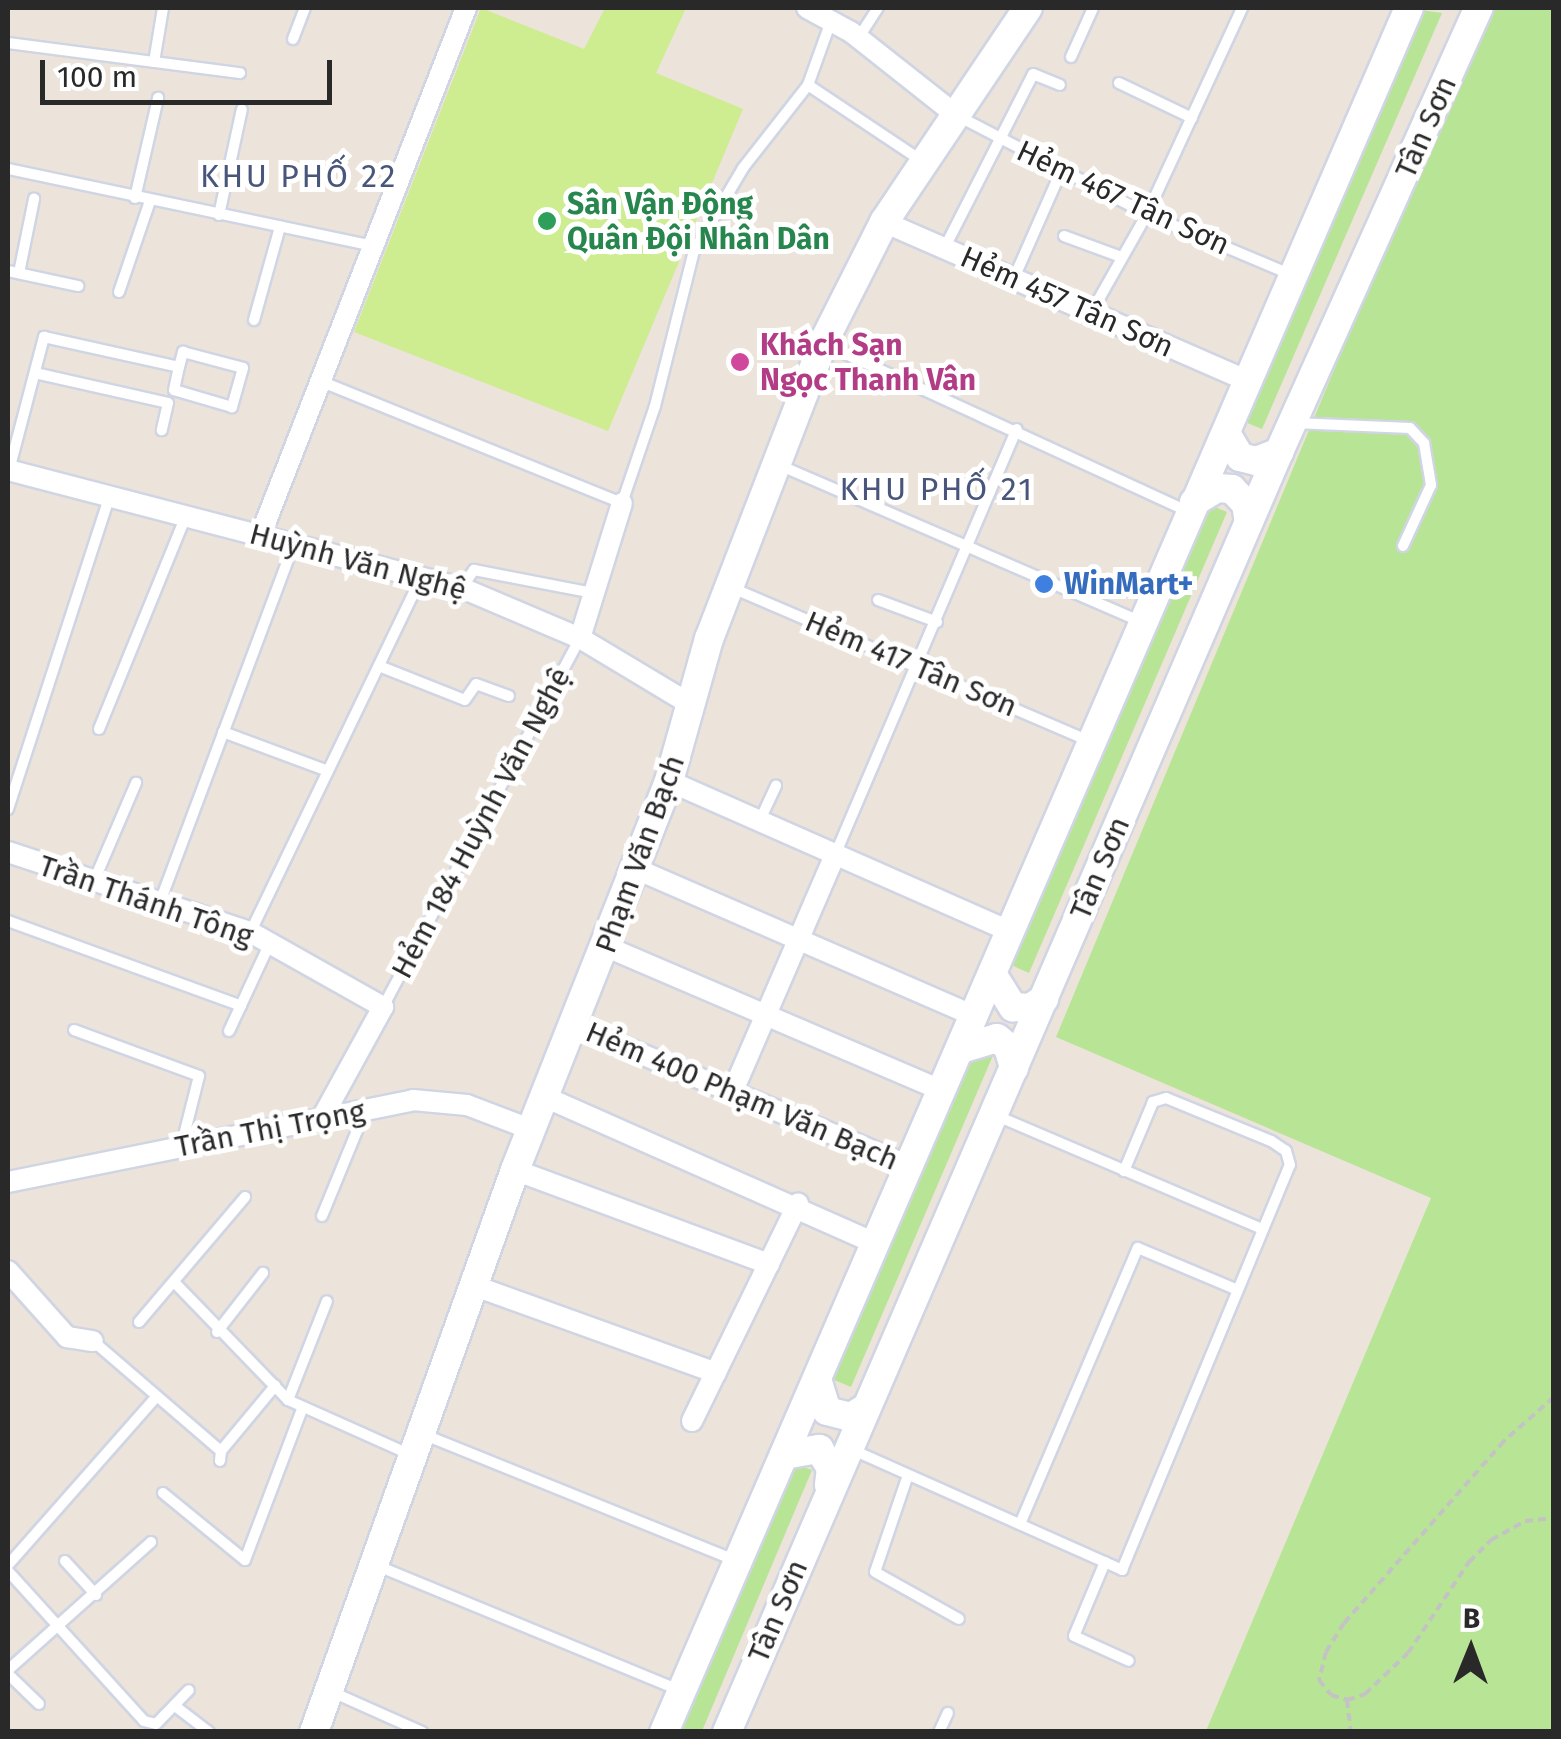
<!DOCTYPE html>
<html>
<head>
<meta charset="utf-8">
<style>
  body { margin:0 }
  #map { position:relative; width:1561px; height:1739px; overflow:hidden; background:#ece3da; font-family:"Fira Sans",sans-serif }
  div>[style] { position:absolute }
  .green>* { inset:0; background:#b8e495 }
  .pitch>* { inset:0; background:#ceec90 }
  .path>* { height:4px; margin-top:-2px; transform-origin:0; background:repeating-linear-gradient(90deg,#c3c3c3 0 8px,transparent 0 13px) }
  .roads { filter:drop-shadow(2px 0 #d0d5e3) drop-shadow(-2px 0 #d0d5e3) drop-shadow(0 2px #d0d5e3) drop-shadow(0 -2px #d0d5e3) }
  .lane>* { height:10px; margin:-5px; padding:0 5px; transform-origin:5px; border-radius:5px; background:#fff }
  .street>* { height:20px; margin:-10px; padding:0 10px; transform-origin:10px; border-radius:10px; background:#fff }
  .secondary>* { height:28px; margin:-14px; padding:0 14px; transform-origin:14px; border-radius:14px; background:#fff }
  .dots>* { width:28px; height:28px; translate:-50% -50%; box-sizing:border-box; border:5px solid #fff; border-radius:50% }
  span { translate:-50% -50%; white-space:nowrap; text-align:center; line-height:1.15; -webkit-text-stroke:10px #fff; paint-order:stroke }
  .street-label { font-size:30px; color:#292929 }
  .leisure-label { font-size:30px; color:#27864d; font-weight:700 }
  .left { translate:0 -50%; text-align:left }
  .hotel-label { font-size:30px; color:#b23c85; font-weight:700 }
  .shop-label { font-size:30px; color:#366cbe; font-weight:700 }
  .neighbourhood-label { font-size:32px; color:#49567b; letter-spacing:2.5px }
  .frame { position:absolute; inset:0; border:10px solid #292929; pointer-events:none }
  .north { position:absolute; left:1421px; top:1599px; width:100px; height:100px; -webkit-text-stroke:8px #fff; paint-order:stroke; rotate:1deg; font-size:28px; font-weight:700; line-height:40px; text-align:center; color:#292929 }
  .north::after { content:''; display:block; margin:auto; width:35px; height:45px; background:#292929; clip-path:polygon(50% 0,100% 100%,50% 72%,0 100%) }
  .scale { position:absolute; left:40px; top:60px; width:292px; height:45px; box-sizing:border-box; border:5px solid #292929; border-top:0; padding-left:12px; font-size:30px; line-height:35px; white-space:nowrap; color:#292929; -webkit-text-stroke:8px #fff; paint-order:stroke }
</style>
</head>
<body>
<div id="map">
  <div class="green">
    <i style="clip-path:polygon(1406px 8px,1442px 13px,1262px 429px,1228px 415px)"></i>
    <i style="clip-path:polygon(1485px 8px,1553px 8px,1553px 1731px,1206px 1731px,1431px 1198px,1056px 1037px)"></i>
    <i style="clip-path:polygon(1193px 498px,1227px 512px,1029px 973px,1000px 960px)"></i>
    <i style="clip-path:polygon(964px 1043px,994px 1053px,851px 1387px,820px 1374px)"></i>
    <i style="clip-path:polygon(780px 1459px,812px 1470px,702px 1731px,665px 1732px)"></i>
  </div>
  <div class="pitch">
    <i style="clip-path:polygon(481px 8px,584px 49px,605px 8px,686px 8px,656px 73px,743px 109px,608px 431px,354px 332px)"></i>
  </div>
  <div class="path">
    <i style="left:1554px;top:1397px;width:67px;rotate:138.7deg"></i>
    <i style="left:1504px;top:1441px;width:242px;rotate:131.3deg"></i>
    <i style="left:1344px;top:1623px;width:34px;rotate:122deg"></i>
    <i style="left:1326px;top:1652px;width:29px;rotate:104deg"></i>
    <i style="left:1319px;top:1680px;width:19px;rotate:51deg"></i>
    <i style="left:1331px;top:1695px;width:17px;rotate:17deg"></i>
    <i style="left:1347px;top:1700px;width:19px;rotate:-18deg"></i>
    <i style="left:1365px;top:1694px;width:59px;rotate:-43.6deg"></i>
    <i style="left:1408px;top:1653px;width:110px;rotate:-56.2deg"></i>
    <i style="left:1469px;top:1562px;width:31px;rotate:-45deg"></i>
    <i style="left:1491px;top:1540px;width:39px;rotate:-29deg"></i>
    <i style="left:1525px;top:1521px;width:29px;rotate:-6deg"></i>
    <i style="left:1347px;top:1700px;width:32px;rotate:83deg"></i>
    <i style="left:1222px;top:1732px;width:18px"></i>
  </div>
  <div class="roads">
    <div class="lane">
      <i style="left:859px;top:37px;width:35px;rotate:-57deg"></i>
      <i style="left:293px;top:39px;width:33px;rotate:-69deg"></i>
      <i style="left:8px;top:43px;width:234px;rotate:7.4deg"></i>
      <i style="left:1071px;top:57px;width:54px;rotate:-65.8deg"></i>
      <i style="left:154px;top:62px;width:55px;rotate:-80.5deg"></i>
      <i style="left:1119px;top:83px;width:81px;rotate:25.6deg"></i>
      <i style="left:808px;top:85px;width:137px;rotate:33.7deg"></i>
      <i style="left:956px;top:115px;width:215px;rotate:27.4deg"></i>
      <i style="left:1147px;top:214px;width:157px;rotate:22.8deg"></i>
      <i style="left:8px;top:169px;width:369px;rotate:11.9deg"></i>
      <i style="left:135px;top:198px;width:103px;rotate:-77deg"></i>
      <i style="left:219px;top:215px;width:108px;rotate:-77.8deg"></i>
      <i style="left:1064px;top:236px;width:61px;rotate:20.2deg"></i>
      <i style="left:945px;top:247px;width:194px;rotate:-63deg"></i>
      <i style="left:1033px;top:74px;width:29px;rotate:22deg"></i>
      <i style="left:8px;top:271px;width:72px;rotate:12.1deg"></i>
      <i style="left:19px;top:273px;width:76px;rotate:-78.5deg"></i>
      <i style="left:1014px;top:278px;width:119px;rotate:-66.2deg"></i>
      <i style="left:119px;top:292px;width:96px;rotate:-71.2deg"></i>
      <i style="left:1091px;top:313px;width:114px;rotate:-60.5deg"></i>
      <i style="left:1147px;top:214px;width:227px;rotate:-65.2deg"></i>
      <i style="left:254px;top:320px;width:97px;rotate:-74.4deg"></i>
      <i style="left:824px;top:344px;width:402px;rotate:24.7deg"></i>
      <i style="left:35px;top:373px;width:136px;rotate:12.7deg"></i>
      <i style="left:168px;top:403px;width:28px;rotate:103deg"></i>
      <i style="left:320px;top:381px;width:326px;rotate:22deg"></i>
      <i style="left:622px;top:503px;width:102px;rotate:-71.2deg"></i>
      <i style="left:655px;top:406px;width:160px;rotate:-75.9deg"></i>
      <i style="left:694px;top:251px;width:96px;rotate:-59.4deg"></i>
      <i style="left:743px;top:168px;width:105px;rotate:-51.9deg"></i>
      <i style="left:808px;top:85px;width:68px;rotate:-70.2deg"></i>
      <i style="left:1294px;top:423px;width:116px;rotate:2.5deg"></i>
      <i style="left:1410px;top:428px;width:21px;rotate:47deg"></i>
      <i style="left:1424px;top:443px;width:43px;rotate:80.5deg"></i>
      <i style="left:1431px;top:485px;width:67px;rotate:114.7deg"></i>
      <i style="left:779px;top:465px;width:393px;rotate:23.4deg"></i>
      <i style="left:8px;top:474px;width:142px;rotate:-75.3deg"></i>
      <i style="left:44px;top:337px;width:138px;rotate:12.5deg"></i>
      <i style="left:179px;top:367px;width:16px;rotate:-75deg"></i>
      <i style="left:183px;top:352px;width:62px;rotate:14.9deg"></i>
      <i style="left:243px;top:368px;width:41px;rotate:105.8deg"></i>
      <i style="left:232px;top:407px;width:60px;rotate:-163.7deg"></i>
      <i style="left:174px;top:390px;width:24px;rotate:-78deg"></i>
      <i style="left:462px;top:587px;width:21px;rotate:-55deg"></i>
      <i style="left:474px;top:570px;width:122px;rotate:10.9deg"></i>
      <i style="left:730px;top:587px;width:393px;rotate:23.2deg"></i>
      <i style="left:878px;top:600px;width:63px;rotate:20.4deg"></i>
      <i style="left:379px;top:666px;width:92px;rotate:21.6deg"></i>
      <i style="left:465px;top:700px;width:19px;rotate:-55deg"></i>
      <i style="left:476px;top:684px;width:35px;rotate:20deg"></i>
      <i style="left:99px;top:729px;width:228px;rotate:-67.8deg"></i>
      <i style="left:223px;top:732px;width:112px;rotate:20.4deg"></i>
      <i style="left:8px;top:809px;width:327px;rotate:-72deg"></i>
      <i style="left:760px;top:820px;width:38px;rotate:-65deg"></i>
      <i style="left:835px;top:855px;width:463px;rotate:-66.9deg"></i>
      <i style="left:94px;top:881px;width:107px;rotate:-66.8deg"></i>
      <i style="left:160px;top:902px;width:382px;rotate:-69.5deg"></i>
      <i style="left:8px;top:921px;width:248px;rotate:20deg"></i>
      <i style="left:251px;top:931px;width:393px;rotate:-64.3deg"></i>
      <i style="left:383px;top:1007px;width:418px;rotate:-61.9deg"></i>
      <i style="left:74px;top:1030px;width:133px;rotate:20.2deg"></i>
      <i style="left:199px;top:1076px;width:73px;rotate:104.2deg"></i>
      <i style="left:229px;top:1031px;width:95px;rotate:-65.1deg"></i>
      <i style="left:995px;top:1115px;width:290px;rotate:23.1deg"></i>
      <i style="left:322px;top:1216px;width:113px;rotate:-67.7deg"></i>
      <i style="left:176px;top:1284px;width:161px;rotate:46deg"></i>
      <i style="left:288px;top:1400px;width:133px;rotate:24.1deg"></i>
      <i style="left:139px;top:1322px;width:164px;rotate:-49.7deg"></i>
      <i style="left:217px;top:1332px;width:75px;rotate:-52.1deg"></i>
      <i style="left:93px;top:1341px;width:169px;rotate:40.7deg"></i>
      <i style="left:221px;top:1451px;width:10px;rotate:96deg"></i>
      <i style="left:288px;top:1400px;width:106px;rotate:-68.5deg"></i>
      <i style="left:425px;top:1435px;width:336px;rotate:22deg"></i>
      <i style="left:853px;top:1450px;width:295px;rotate:24deg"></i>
      <i style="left:1122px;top:1570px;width:438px;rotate:-67.5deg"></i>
      <i style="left:1290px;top:1165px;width:15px;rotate:-106deg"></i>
      <i style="left:1286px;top:1151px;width:18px;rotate:-146deg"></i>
      <i style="left:1271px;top:1141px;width:113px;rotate:-157.7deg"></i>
      <i style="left:1166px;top:1098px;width:14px;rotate:163deg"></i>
      <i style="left:1153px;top:1102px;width:75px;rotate:112.8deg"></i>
      <i style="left:221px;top:1451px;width:85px;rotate:-50.3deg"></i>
      <i style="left:908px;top:1475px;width:102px;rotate:108.8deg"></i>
      <i style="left:875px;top:1572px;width:96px;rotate:29.2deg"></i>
      <i style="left:163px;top:1493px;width:106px;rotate:39.3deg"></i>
      <i style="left:245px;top:1560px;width:161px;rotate:-69.3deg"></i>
      <i style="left:1020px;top:1524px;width:300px;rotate:-66.9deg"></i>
      <i style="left:1138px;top:1248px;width:108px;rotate:22.8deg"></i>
      <i style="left:65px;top:1561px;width:46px;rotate:47.6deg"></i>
      <i style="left:1105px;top:1562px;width:80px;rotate:112.7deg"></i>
      <i style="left:1074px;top:1636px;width:60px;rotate:24.4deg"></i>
      <i style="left:8px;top:1565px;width:225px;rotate:-48.6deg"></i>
      <i style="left:378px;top:1566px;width:328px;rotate:22.4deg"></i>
      <i style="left:8px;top:1571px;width:202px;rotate:47.8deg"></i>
      <i style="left:144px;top:1721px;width:12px;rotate:14deg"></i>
      <i style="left:156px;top:1724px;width:47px;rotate:-45.9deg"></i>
      <i style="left:8px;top:1670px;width:192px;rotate:-41.8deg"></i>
      <i style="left:8px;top:1674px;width:43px;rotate:44.1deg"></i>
      <i style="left:330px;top:1691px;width:101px;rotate:24deg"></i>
      <i style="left:175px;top:1706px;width:43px;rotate:37.4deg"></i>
      <i style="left:939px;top:1732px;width:21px;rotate:-65deg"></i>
    </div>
    <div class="street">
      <i style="left:807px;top:8px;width:50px;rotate:28.6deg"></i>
      <i style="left:851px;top:32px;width:132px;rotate:38.3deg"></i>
      <i style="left:884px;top:222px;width:399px;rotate:23.6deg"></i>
      <i style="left:8px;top:470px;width:469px;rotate:14.6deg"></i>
      <i style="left:462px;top:588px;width:128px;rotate:23deg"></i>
      <i style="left:580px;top:638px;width:128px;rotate:31deg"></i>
      <i style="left:261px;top:534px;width:565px;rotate:-68.71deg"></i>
      <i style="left:580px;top:638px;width:141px;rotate:-72.7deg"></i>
      <i style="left:669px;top:781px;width:374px;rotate:23.8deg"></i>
      <i style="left:8px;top:852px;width:255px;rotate:18.3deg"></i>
      <i style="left:250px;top:932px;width:153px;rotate:29.4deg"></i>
      <i style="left:383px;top:1007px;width:127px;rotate:118.8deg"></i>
      <i style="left:634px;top:868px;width:374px;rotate:23.5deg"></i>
      <i style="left:607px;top:947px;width:366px;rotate:23.2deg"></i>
      <i style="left:572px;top:1025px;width:368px;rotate:22.7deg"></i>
      <i style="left:732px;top:1093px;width:259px;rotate:-66.6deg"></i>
      <i style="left:545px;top:1097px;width:361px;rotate:23.9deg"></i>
      <i style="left:515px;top:1170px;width:271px;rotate:20.3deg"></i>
      <i style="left:8px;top:1182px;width:413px;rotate:-11.4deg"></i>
      <i style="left:413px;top:1100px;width:54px;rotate:5.3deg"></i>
      <i style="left:467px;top:1105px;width:67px;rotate:20.9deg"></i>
      <i style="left:8px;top:1271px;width:89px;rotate:48.2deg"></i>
      <i style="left:67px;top:1337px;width:26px;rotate:9deg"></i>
      <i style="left:475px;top:1286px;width:256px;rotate:19.8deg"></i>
      <i style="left:692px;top:1421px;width:242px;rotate:-64deg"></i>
    </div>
    <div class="secondary">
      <i style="left:1227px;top:435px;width:26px;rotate:59deg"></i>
      <i style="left:1240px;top:457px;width:16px;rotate:14deg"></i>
      <i style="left:1256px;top:461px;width:25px;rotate:-21deg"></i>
      <i style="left:1194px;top:502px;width:27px;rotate:-31deg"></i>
      <i style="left:1217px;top:488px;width:15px;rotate:4deg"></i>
      <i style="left:1232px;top:489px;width:21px;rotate:47deg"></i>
      <i style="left:1246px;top:504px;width:18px;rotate:81deg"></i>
      <i style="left:994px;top:977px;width:36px;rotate:58deg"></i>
      <i style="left:1013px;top:1007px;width:17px;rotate:3deg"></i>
      <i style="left:1030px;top:1008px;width:17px;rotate:-33deg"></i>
      <i style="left:964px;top:1048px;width:34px;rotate:-17deg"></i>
      <i style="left:997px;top:1038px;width:14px;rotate:39deg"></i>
      <i style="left:1008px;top:1047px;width:22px;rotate:74deg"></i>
      <i style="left:818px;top:1382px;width:30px;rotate:73deg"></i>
      <i style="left:827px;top:1411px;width:25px;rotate:14deg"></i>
      <i style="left:851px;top:1417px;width:15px;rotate:-32deg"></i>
      <i style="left:784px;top:1455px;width:36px;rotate:-10deg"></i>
      <i style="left:819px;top:1449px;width:22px;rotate:58deg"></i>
      <i style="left:831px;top:1468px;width:17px;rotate:97deg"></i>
      <i style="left:314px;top:1732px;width:597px;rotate:-70.32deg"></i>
      <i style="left:515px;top:1170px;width:418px;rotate:-68.4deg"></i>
      <i style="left:669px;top:781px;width:148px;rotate:-74.3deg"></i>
      <i style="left:709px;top:639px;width:317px;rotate:-68.9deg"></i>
      <i style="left:823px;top:343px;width:136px;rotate:-63.2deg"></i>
      <i style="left:884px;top:222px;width:258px;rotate:-56.1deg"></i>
      <i style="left:664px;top:1732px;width:1878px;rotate:-66.63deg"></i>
      <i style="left:727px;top:1732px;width:1394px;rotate:-66.67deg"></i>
      <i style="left:1279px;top:452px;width:487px;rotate:-65.8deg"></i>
    </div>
  </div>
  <div class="dots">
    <i style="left:547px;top:221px;background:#2e9e5b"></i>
    <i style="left:740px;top:362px;background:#d1479c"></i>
    <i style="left:1044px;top:584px;background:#3f7fe0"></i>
  </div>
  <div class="street-label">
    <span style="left:1426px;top:127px;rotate:-66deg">Tân Sơn</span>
    <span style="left:1123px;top:198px;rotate:25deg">Hẻm 467 Tân Sơn</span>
    <span style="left:1067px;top:302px;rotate:24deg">Hẻm 457 Tân Sơn</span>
    <span style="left:358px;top:562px;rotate:15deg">Huỳnh Văn Nghệ</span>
    <span style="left:911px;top:664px;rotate:23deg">Hẻm 417 Tân Sơn</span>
    <span style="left:481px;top:823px;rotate:-62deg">Hẻm 184 Huỳnh Văn Nghệ</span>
    <span style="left:640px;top:854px;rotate:-70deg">Phạm Văn Bạch</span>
    <span style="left:1100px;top:868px;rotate:-67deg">Tân Sơn</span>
    <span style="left:146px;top:901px;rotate:19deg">Trần Thánh Tông</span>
    <span style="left:742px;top:1096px;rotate:23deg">Hẻm 400 Phạm Văn Bạch</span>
    <span style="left:270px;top:1129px;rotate:-11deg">Trần Thị Trọng</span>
    <span style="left:778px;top:1611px;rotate:-67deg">Tân Sơn</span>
  </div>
  <div class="leisure-label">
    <span class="left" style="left:567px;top:221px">Sân Vận Động<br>Quân Đội Nhân Dân</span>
  </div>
  <div class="hotel-label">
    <span class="left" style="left:760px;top:362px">Khách Sạn<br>Ngọc Thanh Vân</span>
  </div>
  <div class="shop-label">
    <span class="left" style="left:1064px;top:584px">WinMart+</span>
  </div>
  <div class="neighbourhood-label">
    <span style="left:299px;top:176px">KHU PHỐ 22</span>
    <span style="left:937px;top:489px">KHU PHỐ 21</span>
  </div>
  <div class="frame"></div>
  <div class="north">B</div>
  <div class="scale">100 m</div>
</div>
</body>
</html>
